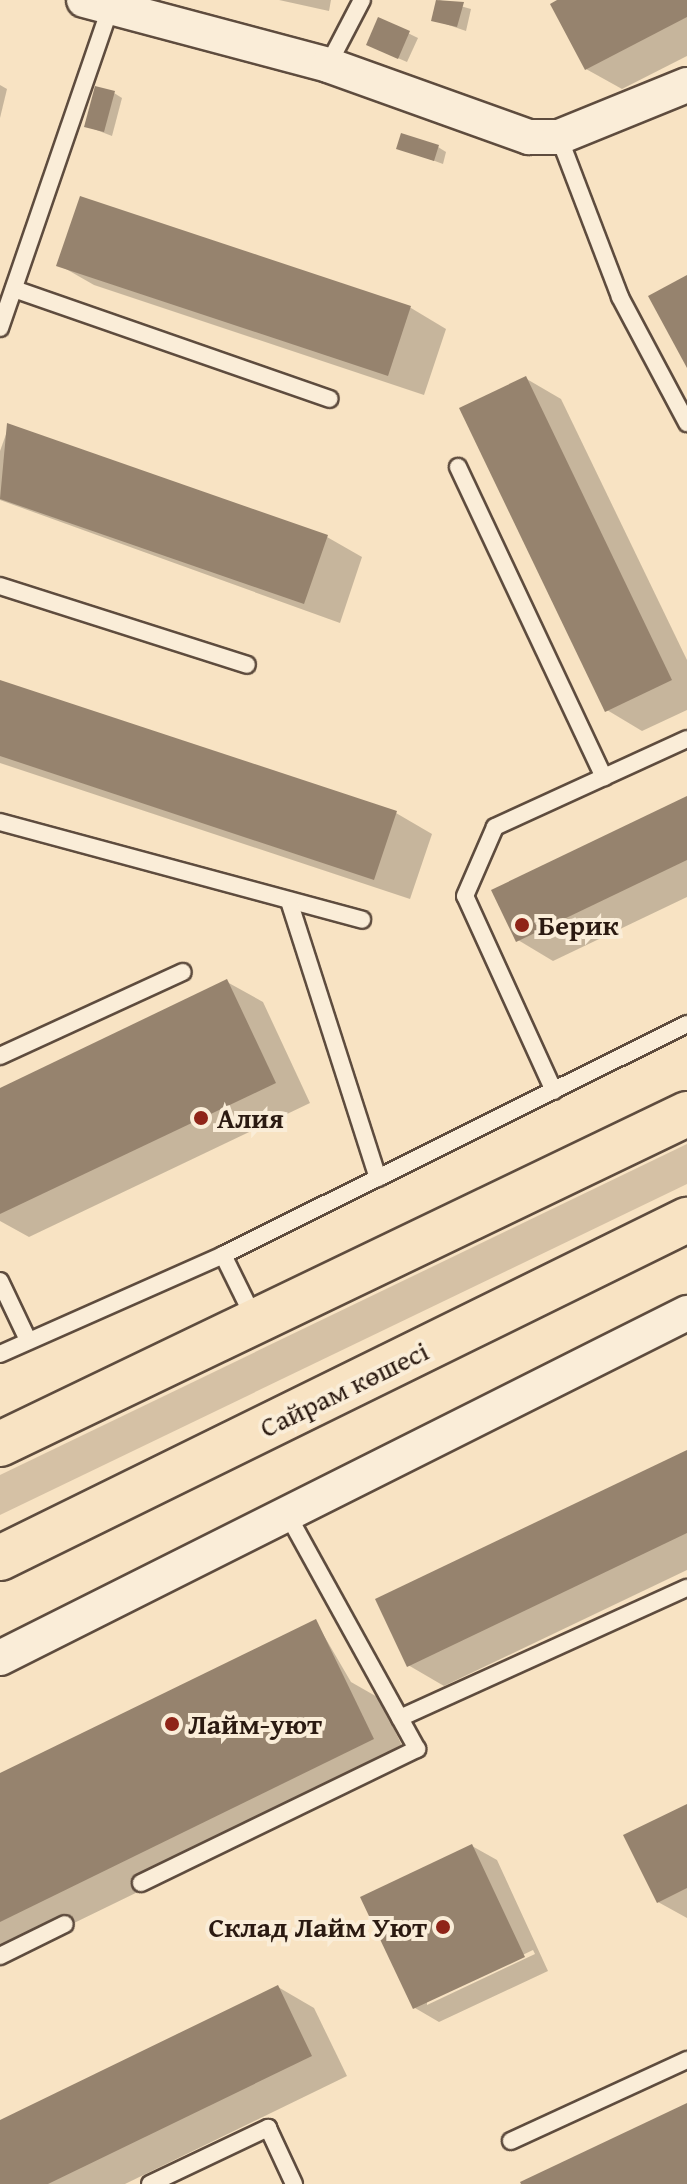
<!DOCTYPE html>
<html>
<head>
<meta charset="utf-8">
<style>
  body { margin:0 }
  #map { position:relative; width:687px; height:2184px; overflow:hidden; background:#f8e3c3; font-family:"Gentium Book Plus",serif }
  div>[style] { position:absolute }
  .green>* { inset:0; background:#d5c1a5 }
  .shadow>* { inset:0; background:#0003 }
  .building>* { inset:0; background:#96836e }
  .roads { filter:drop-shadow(2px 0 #5e4c3e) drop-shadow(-2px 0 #5e4c3e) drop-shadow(0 2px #5e4c3e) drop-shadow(0 -2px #5e4c3e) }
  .lane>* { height:16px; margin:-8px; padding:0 8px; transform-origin:8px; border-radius:8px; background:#faedd8 }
  .street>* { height:34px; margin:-17px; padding:0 17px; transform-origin:17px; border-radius:17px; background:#faedd8 }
  .primary>* { height:44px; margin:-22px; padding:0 22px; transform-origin:22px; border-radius:22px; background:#f8e3c3 }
  .dots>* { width:22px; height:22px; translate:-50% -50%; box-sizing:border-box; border:4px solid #faedd8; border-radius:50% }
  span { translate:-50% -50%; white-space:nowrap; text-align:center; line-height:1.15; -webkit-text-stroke:8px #faedd8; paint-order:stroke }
  .poi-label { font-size:28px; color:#2b1a11; font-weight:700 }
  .left { translate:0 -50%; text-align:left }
  .right { translate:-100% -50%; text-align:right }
  .street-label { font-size:28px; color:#2b1a11 }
</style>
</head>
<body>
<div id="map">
  <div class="green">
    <i style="clip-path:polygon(687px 1144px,687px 1184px,0 1515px,0 1475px)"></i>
  </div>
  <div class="shadow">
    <i style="clip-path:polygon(279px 0,331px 0,329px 11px)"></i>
    <i style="clip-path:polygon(439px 0,471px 9px,466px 31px,434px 20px)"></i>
    <i style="clip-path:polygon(562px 0,687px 0,687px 56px,622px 89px,586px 69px)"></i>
    <i style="clip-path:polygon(379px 19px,418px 38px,407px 62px,377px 49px)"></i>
    <i style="clip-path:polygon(0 85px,7px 89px,0 118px)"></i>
    <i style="clip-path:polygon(114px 93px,122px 98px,112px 136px,86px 126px)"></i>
    <i style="clip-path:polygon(438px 147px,446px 152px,443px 164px,399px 148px)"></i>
    <i style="clip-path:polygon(81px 198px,411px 308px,446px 329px,424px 395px,94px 285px,59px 265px)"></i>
    <i style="clip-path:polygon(525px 378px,561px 399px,687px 660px,687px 710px,642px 731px,607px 710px)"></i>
    <i style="clip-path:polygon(9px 426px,327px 537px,362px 557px,340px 623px,0 500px,0 451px)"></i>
    <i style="clip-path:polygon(0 682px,396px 813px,432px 834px,410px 899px,0 763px)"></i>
    <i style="clip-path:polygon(687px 798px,687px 897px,553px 961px,518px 940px)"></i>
    <i style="clip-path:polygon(227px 982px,263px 1002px,310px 1103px,29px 1237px,0 1221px,0 1090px)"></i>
    <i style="clip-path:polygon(687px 1452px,687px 1570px,444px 1686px,408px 1665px)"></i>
    <i style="clip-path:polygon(316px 1622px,351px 1682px,379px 1698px,409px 1760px,0 1959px,0 1776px)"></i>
    <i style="clip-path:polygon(687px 1806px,687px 1918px,658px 1902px)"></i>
    <i style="clip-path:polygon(evenodd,472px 1846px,497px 1860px,548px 1971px,439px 2022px,415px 2008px,472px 1846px,533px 1950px,535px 1954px,427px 2005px,427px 2001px,533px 1950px)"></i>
    <i style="clip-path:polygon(278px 1987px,314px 2008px,347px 2076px,125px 2184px,0 2184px,0 2122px)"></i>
  </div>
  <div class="building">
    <i style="clip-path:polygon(436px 0,464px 2px,457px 27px,431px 21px)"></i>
    <i style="clip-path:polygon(557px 0,687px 0,687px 17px,585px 70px,550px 4px)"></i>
    <i style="clip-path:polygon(378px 17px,410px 31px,398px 59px,366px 45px)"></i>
    <i style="clip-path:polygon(95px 86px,115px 91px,104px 132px,84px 127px)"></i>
    <i style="clip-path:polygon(401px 133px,439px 145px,434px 161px,396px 149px)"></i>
    <i style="clip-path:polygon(80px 196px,411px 306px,388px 376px,56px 266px)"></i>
    <i style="clip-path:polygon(687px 275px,687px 368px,648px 296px)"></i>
    <i style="clip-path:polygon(526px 376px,672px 680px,605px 712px,459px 408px)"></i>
    <i style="clip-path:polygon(7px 423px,328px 535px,304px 604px,0 499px)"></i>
    <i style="clip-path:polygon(0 680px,397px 811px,374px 880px,0 756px)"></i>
    <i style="clip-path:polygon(687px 796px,687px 860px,516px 942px,491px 890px)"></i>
    <i style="clip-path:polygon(227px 979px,276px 1083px,0 1214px,0 1088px)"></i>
    <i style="clip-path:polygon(687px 1450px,687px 1533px,407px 1667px,375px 1599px)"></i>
    <i style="clip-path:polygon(316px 1619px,374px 1739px,0 1922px,0 1773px)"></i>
    <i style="clip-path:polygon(687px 1804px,687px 1888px,657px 1903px,623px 1835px)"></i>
    <i style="clip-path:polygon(472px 1844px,525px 1957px,413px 2009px,360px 1897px)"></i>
    <i style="clip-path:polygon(278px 1985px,312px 2056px,48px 2184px,0 2184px,0 2120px)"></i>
    <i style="clip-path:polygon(687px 2103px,687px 2184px,521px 2184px,520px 2182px)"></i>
  </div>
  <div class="roads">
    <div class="lane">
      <i style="left:328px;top:65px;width:73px;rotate:-62.4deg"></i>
      <i style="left:559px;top:137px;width:171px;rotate:69.1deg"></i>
      <i style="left:620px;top:297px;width:143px;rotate:62deg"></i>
      <i style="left:14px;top:289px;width:334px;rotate:19.2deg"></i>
      <i style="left:0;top:328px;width:338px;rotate:-71deg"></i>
      <i style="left:458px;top:467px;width:343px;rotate:64.8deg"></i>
      <i style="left:0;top:586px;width:259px;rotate:17.7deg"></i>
      <i style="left:0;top:822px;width:375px;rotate:15.1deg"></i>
      <i style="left:289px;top:901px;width:291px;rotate:72.2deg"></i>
      <i style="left:0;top:1056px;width:201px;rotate:-24.7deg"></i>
      <i style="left:554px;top:1091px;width:214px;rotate:-114.5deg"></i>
      <i style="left:465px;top:896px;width:75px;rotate:-66.5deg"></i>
      <i style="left:495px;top:827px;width:211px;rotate:-24.6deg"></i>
      <i style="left:223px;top:1255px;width:72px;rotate:63.8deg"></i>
      <i style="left:0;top:1281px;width:65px;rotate:64.6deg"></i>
      <i style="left:0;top:1354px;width:244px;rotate:-23.9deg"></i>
      <i style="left:223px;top:1255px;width:518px;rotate:-26.47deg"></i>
      <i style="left:400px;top:1718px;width:315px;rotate:-24.4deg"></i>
      <i style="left:141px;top:1883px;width:307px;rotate:-25.9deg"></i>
      <i style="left:417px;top:1749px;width:265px;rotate:-118.9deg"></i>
      <i style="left:0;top:1956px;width:72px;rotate:-26.2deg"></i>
      <i style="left:511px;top:2141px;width:194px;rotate:-24.7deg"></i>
      <i style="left:150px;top:2184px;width:131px;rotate:-25.4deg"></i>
      <i style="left:268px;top:2128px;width:62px;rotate:65.1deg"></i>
    </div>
    <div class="street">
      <i style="left:84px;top:0;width:253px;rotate:14.9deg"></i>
      <i style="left:328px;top:65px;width:214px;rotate:19.7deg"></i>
      <i style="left:529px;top:137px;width:30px"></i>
      <i style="left:559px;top:137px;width:138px;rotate:-22.1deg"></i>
      <i style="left:0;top:1658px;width:769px;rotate:-26.67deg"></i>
    </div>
    <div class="primary">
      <i style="left:0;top:1444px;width:762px;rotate:-25.66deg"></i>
      <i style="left:0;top:1558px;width:766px;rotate:-26.2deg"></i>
    </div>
  </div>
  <div class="dots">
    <i style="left:522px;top:925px;background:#8f2418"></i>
    <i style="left:201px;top:1118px;background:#8f2418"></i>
    <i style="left:172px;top:1724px;background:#8f2418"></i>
    <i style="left:443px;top:1927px;background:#8f2418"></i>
  </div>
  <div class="poi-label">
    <span class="left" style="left:538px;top:925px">Берик</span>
    <span class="left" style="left:217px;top:1118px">Алия</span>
    <span class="left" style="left:188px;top:1724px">Лайм-уют</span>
    <span class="right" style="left:427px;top:1927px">Склад Лайм Уют</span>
  </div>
  <div class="street-label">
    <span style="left:344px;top:1389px;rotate:-26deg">Сайрам көшесі</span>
  </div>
</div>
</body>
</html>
